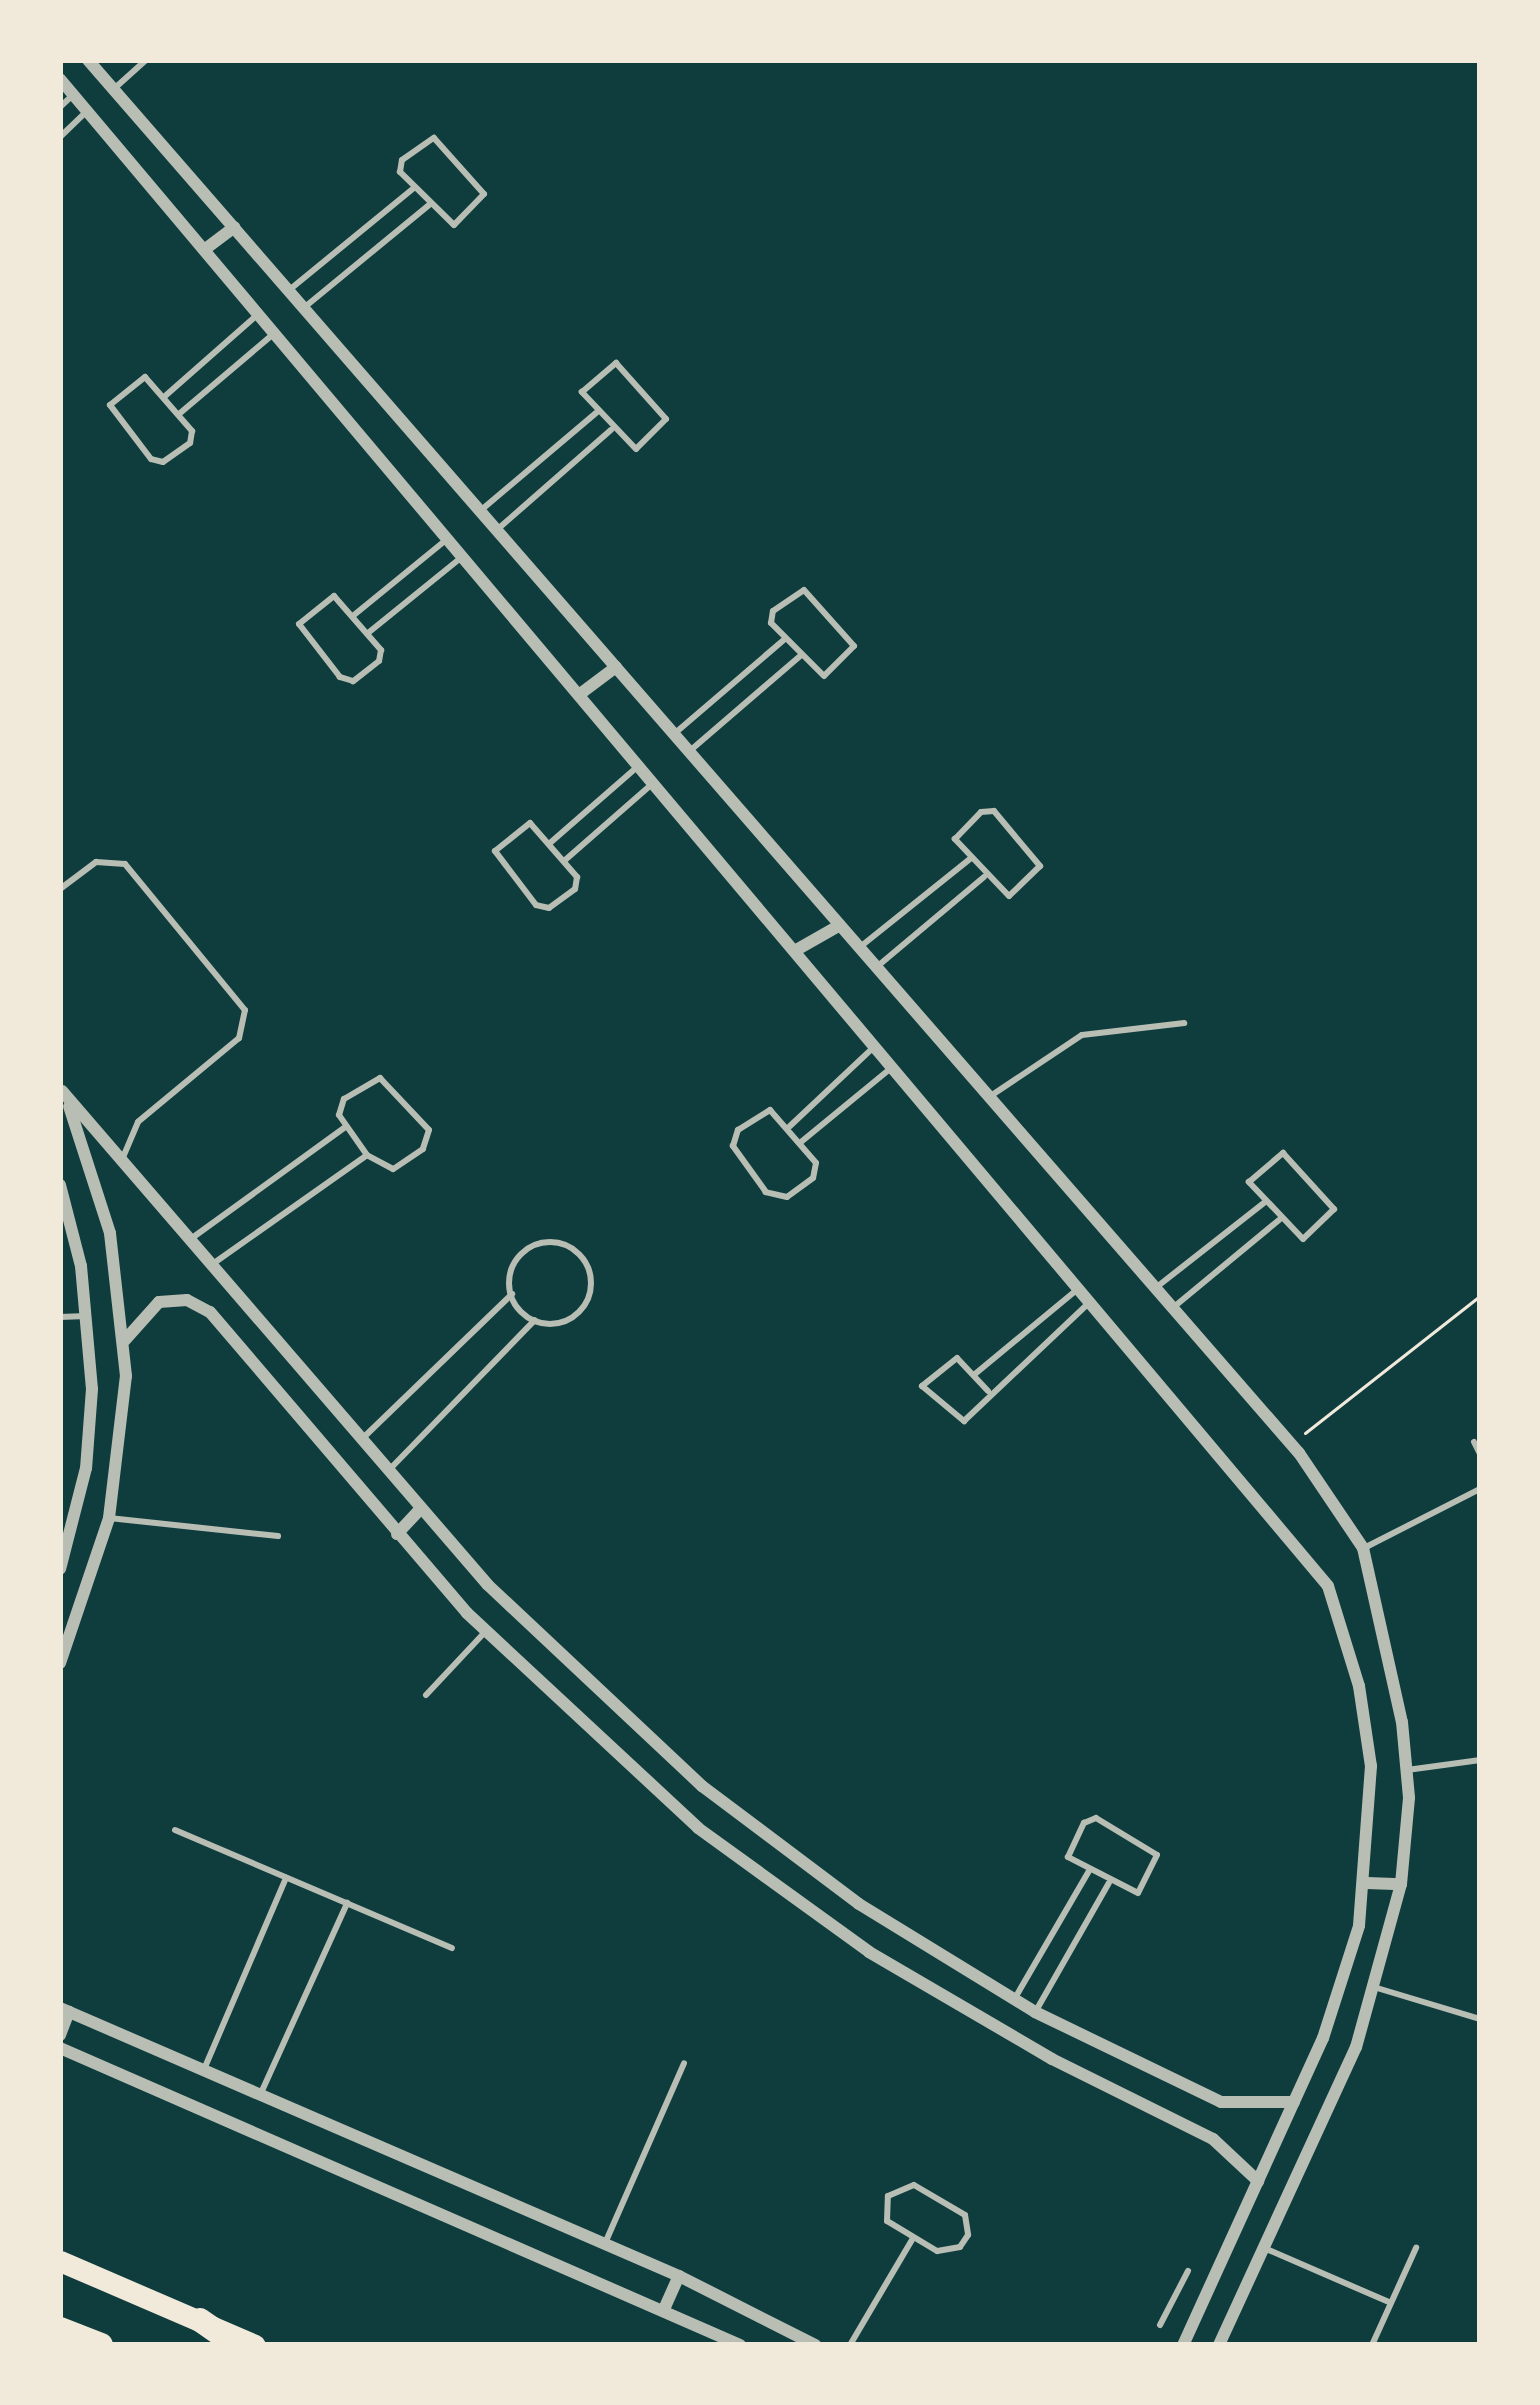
<!DOCTYPE html>
<html>
<head>
<meta charset="utf-8">
<style>
  body { margin:0 }
  #map { position:relative; width:1540px; height:2405px; overflow:hidden; background:#0f3d3e; font-family:"IBM Plex Sans",sans-serif }
  div>[style] { position:absolute }
  .path>* { height:3px; margin:-1.5px; padding:0 1.5px; transform-origin:1.5px; border-radius:1.5px; background:#f1e9da }
  .service>* { height:6px; margin:-3px; padding:0 3px; transform-origin:3px; border-radius:3px; background:#b8beb3 }
  .service>.ring { margin:-3px; padding:0; box-sizing:content-box; background:none; border:6px solid #b8beb3; border-radius:50% }
  .minor>* { height:12px; margin:-6px; padding:0 6px; transform-origin:6px; border-radius:6px; background:#b8beb3 }
  .trunk>* { height:21px; margin:-10.5px; padding:0 10.5px; transform-origin:10.5px; border-radius:10.5px; background:#f1e9da }
  .motorway>* { height:24px; margin:-12px; padding:0 12px; transform-origin:12px; border-radius:12px; background:#f1e9da }
  span { translate:-50% -50%; white-space:nowrap; text-align:center; line-height:1.15; -webkit-text-stroke:12px #f1e9da; paint-order:stroke }
  .frame { position:absolute; inset:0; border:63px solid #f1e9da; pointer-events:none }
</style>
</head>
<body>
<div id="map">
  <div class="path">
    <i style="left:1305px;top:1433px;width:222px;rotate:-38.1deg"></i>
  </div>
  <div class="service">
    <i style="left:116px;top:87px;width:40px;rotate:-42deg"></i>
    <i style="left:60px;top:107px;width:18px;rotate:-43deg"></i>
    <i style="left:60px;top:137px;width:37px;rotate:-44deg"></i>
    <i style="left:434px;top:138px;width:75px;rotate:48.2deg"></i>
    <i style="left:484px;top:194px;width:43px;rotate:134.1deg"></i>
    <i style="left:454px;top:225px;width:76px;rotate:-135.5deg"></i>
    <i style="left:400px;top:172px;width:12px;rotate:-81deg"></i>
    <i style="left:402px;top:160px;width:39px;rotate:-35deg"></i>
    <i style="left:288px;top:291px;width:163px;rotate:-39.3deg"></i>
    <i style="left:306px;top:306px;width:159px;rotate:-39.4deg"></i>
    <i style="left:616px;top:363px;width:75px;rotate:48.2deg"></i>
    <i style="left:666px;top:419px;width:42px;rotate:135deg"></i>
    <i style="left:636px;top:449px;width:79px;rotate:-133.5deg"></i>
    <i style="left:582px;top:392px;width:45px;rotate:-40.5deg"></i>
    <i style="left:145px;top:377px;width:72px;rotate:49deg"></i>
    <i style="left:192px;top:431px;width:12px;rotate:99deg"></i>
    <i style="left:190px;top:443px;width:33px;rotate:145deg"></i>
    <i style="left:163px;top:462px;width:12px;rotate:-166deg"></i>
    <i style="left:151px;top:459px;width:68px;rotate:-127.2deg"></i>
    <i style="left:110px;top:405px;width:45px;rotate:-38.7deg"></i>
    <i style="left:164px;top:397px;width:123px;rotate:-41.4deg"></i>
    <i style="left:179px;top:414px;width:122px;rotate:-40.3deg"></i>
    <i style="left:480px;top:511px;width:152px;rotate:-40.2deg"></i>
    <i style="left:499px;top:528px;width:149px;rotate:-41.2deg"></i>
    <i style="left:804px;top:590px;width:75px;rotate:48.2deg"></i>
    <i style="left:854px;top:646px;width:42px;rotate:135deg"></i>
    <i style="left:824px;top:676px;width:75px;rotate:-135deg"></i>
    <i style="left:771px;top:623px;width:12px;rotate:-81deg"></i>
    <i style="left:773px;top:611px;width:37px;rotate:-34deg"></i>
    <i style="left:334px;top:596px;width:72px;rotate:49deg"></i>
    <i style="left:381px;top:650px;width:11px;rotate:100deg"></i>
    <i style="left:379px;top:661px;width:33px;rotate:142deg"></i>
    <i style="left:353px;top:681px;width:14px;rotate:-163deg"></i>
    <i style="left:340px;top:677px;width:67px;rotate:-127.7deg"></i>
    <i style="left:299px;top:624px;width:45px;rotate:-38.7deg"></i>
    <i style="left:354px;top:615px;width:119px;rotate:-39.2deg"></i>
    <i style="left:368px;top:633px;width:122px;rotate:-39deg"></i>
    <i style="left:674px;top:734px;width:146px;rotate:-40.6deg"></i>
    <i style="left:692px;top:749px;width:143px;rotate:-40.7deg"></i>
    <i style="left:994px;top:811px;width:72px;rotate:50.1deg"></i>
    <i style="left:1040px;top:866px;width:43px;rotate:135.9deg"></i>
    <i style="left:1009px;top:896px;width:79px;rotate:-133.5deg"></i>
    <i style="left:955px;top:839px;width:37px;rotate:-46deg"></i>
    <i style="left:981px;top:812px;width:13px;rotate:-4deg"></i>
    <i style="left:530px;top:823px;width:72px;rotate:49deg"></i>
    <i style="left:577px;top:877px;width:12px;rotate:99deg"></i>
    <i style="left:575px;top:889px;width:32px;rotate:144deg"></i>
    <i style="left:549px;top:908px;width:13px;rotate:-167deg"></i>
    <i style="left:536px;top:905px;width:68px;rotate:-127.2deg"></i>
    <i style="left:495px;top:851px;width:45px;rotate:-38.7deg"></i>
    <i style="left:550px;top:843px;width:116px;rotate:-41.1deg"></i>
    <i style="left:564px;top:861px;width:117px;rotate:-41.2deg"></i>
    <i style="left:60px;top:889px;width:45px;rotate:-36.9deg"></i>
    <i style="left:96px;top:862px;width:29px;rotate:4deg"></i>
    <i style="left:125px;top:864px;width:189px;rotate:50.6deg"></i>
    <i style="left:245px;top:1010px;width:29px;rotate:102deg"></i>
    <i style="left:239px;top:1038px;width:131px;rotate:140.3deg"></i>
    <i style="left:138px;top:1122px;width:39px;rotate:113deg"></i>
    <i style="left:860px;top:947px;width:141px;rotate:-38.7deg"></i>
    <i style="left:879px;top:965px;width:137px;rotate:-40deg"></i>
    <i style="left:380px;top:1078px;width:71px;rotate:46.7deg"></i>
    <i style="left:429px;top:1130px;width:20px;rotate:108deg"></i>
    <i style="left:423px;top:1149px;width:36px;rotate:146deg"></i>
    <i style="left:393px;top:1169px;width:30px;rotate:-152deg"></i>
    <i style="left:367px;top:1155px;width:49px;rotate:-125deg"></i>
    <i style="left:339px;top:1115px;width:17px;rotate:-73deg"></i>
    <i style="left:344px;top:1099px;width:42px;rotate:-30.3deg"></i>
    <i style="left:992px;top:1095px;width:108px;rotate:-33.7deg"></i>
    <i style="left:1082px;top:1035px;width:103px;rotate:-6.7deg"></i>
    <i style="left:770px;top:1110px;width:70px;rotate:49deg"></i>
    <i style="left:816px;top:1163px;width:15px;rotate:101deg"></i>
    <i style="left:813px;top:1178px;width:32px;rotate:144deg"></i>
    <i style="left:787px;top:1197px;width:22px;rotate:-167deg"></i>
    <i style="left:766px;top:1192px;width:57px;rotate:-125.7deg"></i>
    <i style="left:733px;top:1146px;width:17px;rotate:-73deg"></i>
    <i style="left:738px;top:1130px;width:38px;rotate:-32deg"></i>
    <i style="left:790px;top:1126px;width:118px;rotate:-43.3deg"></i>
    <i style="left:801px;top:1142px;width:117px;rotate:-39.4deg"></i>
    <i style="left:1283px;top:1153px;width:76px;rotate:47.7deg"></i>
    <i style="left:1334px;top:1209px;width:43px;rotate:135.9deg"></i>
    <i style="left:1303px;top:1239px;width:79px;rotate:-133.5deg"></i>
    <i style="left:1249px;top:1182px;width:45px;rotate:-40.5deg"></i>
    <i style="left:192px;top:1238px;width:188px;rotate:-35.9deg"></i>
    <i class="ring" style="left:509px;top:1242px;width:76px;height:76px"></i>
    <i style="left:214px;top:1263px;width:187px;rotate:-35.2deg"></i>
    <i style="left:1158px;top:1286px;width:135px;rotate:-38.1deg"></i>
    <i style="left:1175px;top:1306px;width:135px;rotate:-39.6deg"></i>
    <i style="left:60px;top:1317px;width:26px;rotate:-2deg"></i>
    <i style="left:975px;top:1374px;width:135px;rotate:-39.6deg"></i>
    <i style="left:988px;top:1391px;width:45px;rotate:-133.2deg"></i>
    <i style="left:957px;top:1358px;width:45px;rotate:141.3deg"></i>
    <i style="left:922px;top:1386px;width:55px;rotate:39.8deg"></i>
    <i style="left:964px;top:1421px;width:175px;rotate:-43.4deg"></i>
    <i style="left:364px;top:1437px;width:206px;rotate:-44deg"></i>
    <i style="left:1474px;top:1442px;width:13px;rotate:63deg"></i>
    <i style="left:389px;top:1470px;width:209px;rotate:-45.8deg"></i>
    <i style="left:109px;top:1518px;width:170px;rotate:6.1deg"></i>
    <i style="left:1366px;top:1547px;width:128px;rotate:-27deg"></i>
    <i style="left:426px;top:1695px;width:86px;rotate:-46.9deg"></i>
    <i style="left:1407px;top:1770px;width:74px;rotate:-7.8deg"></i>
    <i style="left:1096px;top:1818px;width:71px;rotate:31.2deg"></i>
    <i style="left:1157px;top:1855px;width:42px;rotate:116.6deg"></i>
    <i style="left:1138px;top:1893px;width:79px;rotate:-152.8deg"></i>
    <i style="left:1068px;top:1857px;width:38px;rotate:-65deg"></i>
    <i style="left:1084px;top:1823px;width:13px;rotate:-23deg"></i>
    <i style="left:175px;top:1830px;width:301px;rotate:23.1deg"></i>
    <i style="left:1377px;top:1988px;width:108px;rotate:16.8deg"></i>
    <i style="left:1015px;top:1998px;width:147px;rotate:-59.8deg"></i>
    <i style="left:1037px;top:2009px;width:145px;rotate:-60.3deg"></i>
    <i style="left:205px;top:2067px;width:206px;rotate:-66.8deg"></i>
    <i style="left:261px;top:2093px;width:209px;rotate:-65.6deg"></i>
    <i style="left:914px;top:2185px;width:59px;rotate:30.5deg"></i>
    <i style="left:965px;top:2215px;width:20px;rotate:81deg"></i>
    <i style="left:968px;top:2235px;width:14px;rotate:124deg"></i>
    <i style="left:960px;top:2247px;width:23px;rotate:170deg"></i>
    <i style="left:937px;top:2251px;width:58px;rotate:-149deg"></i>
    <i style="left:887px;top:2221px;width:25px;rotate:-88deg"></i>
    <i style="left:888px;top:2196px;width:28px;rotate:-23deg"></i>
    <i style="left:606px;top:2241px;width:194px;rotate:-66.3deg"></i>
    <i style="left:1264px;top:2248px;width:138px;rotate:23.4deg"></i>
    <i style="left:1160px;top:2325px;width:61px;rotate:-62.6deg"></i>
    <i style="left:850px;top:2345px;width:124px;rotate:-59.5deg"></i>
    <i style="left:1372px;top:2345px;width:107px;rotate:-65.6deg"></i>
  </div>
  <div class="minor">
    <i style="left:88px;top:60px;width:1846px;rotate:49deg"></i>
    <i style="left:1299px;top:1453px;width:115px;rotate:56deg"></i>
    <i style="left:1363px;top:1548px;width:178px;rotate:77.4deg"></i>
    <i style="left:1402px;top:1722px;width:76px;rotate:84.7deg"></i>
    <i style="left:1409px;top:1798px;width:86px;rotate:95.3deg"></i>
    <i style="left:1401px;top:1884px;width:169px;rotate:105.4deg"></i>
    <i style="left:1356px;top:2047px;width:328px;rotate:114.7deg"></i>
    <i style="left:60px;top:79px;width:1969px;rotate:49.92deg"></i>
    <i style="left:1328px;top:1586px;width:105px;rotate:72.8deg"></i>
    <i style="left:1359px;top:1686px;width:81px;rotate:81.5deg"></i>
    <i style="left:1371px;top:1766px;width:160px;rotate:94.3deg"></i>
    <i style="left:1359px;top:1926px;width:118px;rotate:107.8deg"></i>
    <i style="left:1323px;top:2038px;width:337px;rotate:114.5deg"></i>
    <i style="left:204px;top:250px;width:38px;rotate:-37deg"></i>
    <i style="left:580px;top:694px;width:45px;rotate:-36.9deg"></i>
    <i style="left:798px;top:949px;width:48px;rotate:-29.7deg"></i>
    <i style="left:62px;top:1091px;width:652px;rotate:49.23deg"></i>
    <i style="left:488px;top:1585px;width:294px;rotate:43.2deg"></i>
    <i style="left:702px;top:1786px;width:196px;rotate:36.9deg"></i>
    <i style="left:859px;top:1904px;width:206px;rotate:31.5deg"></i>
    <i style="left:1035px;top:2012px;width:207px;rotate:25.8deg"></i>
    <i style="left:1221px;top:2102px;width:73px"></i>
    <i style="left:60px;top:1185px;width:84px;rotate:75.5deg"></i>
    <i style="left:81px;top:1266px;width:123px;rotate:84.9deg"></i>
    <i style="left:92px;top:1389px;width:79px;rotate:94.3deg"></i>
    <i style="left:86px;top:1468px;width:104px;rotate:104.4deg"></i>
    <i style="left:125px;top:1340px;width:51px;rotate:-48.2deg"></i>
    <i style="left:159px;top:1302px;width:28px;rotate:-4deg"></i>
    <i style="left:187px;top:1300px;width:26px;rotate:28deg"></i>
    <i style="left:210px;top:1312px;width:396px;rotate:49.5deg"></i>
    <i style="left:467px;top:1613px;width:316px;rotate:42.9deg"></i>
    <i style="left:698px;top:1828px;width:211px;rotate:35.9deg"></i>
    <i style="left:869px;top:1952px;width:212px;rotate:30.3deg"></i>
    <i style="left:1052px;top:2059px;width:180px;rotate:26.4deg"></i>
    <i style="left:1213px;top:2139px;width:62px;rotate:43deg"></i>
    <i style="left:397px;top:1534px;width:34px;rotate:-47deg"></i>
    <i style="left:60px;top:1663px;width:153px;rotate:-71.3deg"></i>
    <i style="left:109px;top:1518px;width:143px;rotate:-83.2deg"></i>
    <i style="left:126px;top:1376px;width:144px;rotate:-96.4deg"></i>
    <i style="left:110px;top:1233px;width:133px;rotate:-107.9deg"></i>
    <i style="left:1367px;top:1883px;width:34px;rotate:2deg"></i>
    <i style="left:60px;top:2008px;width:675px;rotate:23.41deg"></i>
    <i style="left:679px;top:2276px;width:153px;rotate:26.9deg"></i>
    <i style="left:60px;top:2035px;width:25px;rotate:-69deg"></i>
    <i style="left:60px;top:2048px;width:742px;rotate:23.59deg"></i>
    <i style="left:665px;top:2307px;width:34px;rotate:-66deg"></i>
  </div>
  <div class="trunk">
    <i style="left:60px;top:2261px;width:212px;rotate:23.3deg"></i>
  </div>
  <div class="motorway">
    <i style="left:200px;top:2320px;width:44px;rotate:34.8deg"></i>
    <i style="left:60px;top:2329px;width:44px;rotate:21.3deg"></i>
  </div>
  <div class="frame"></div>
</div>
</body>
</html>
